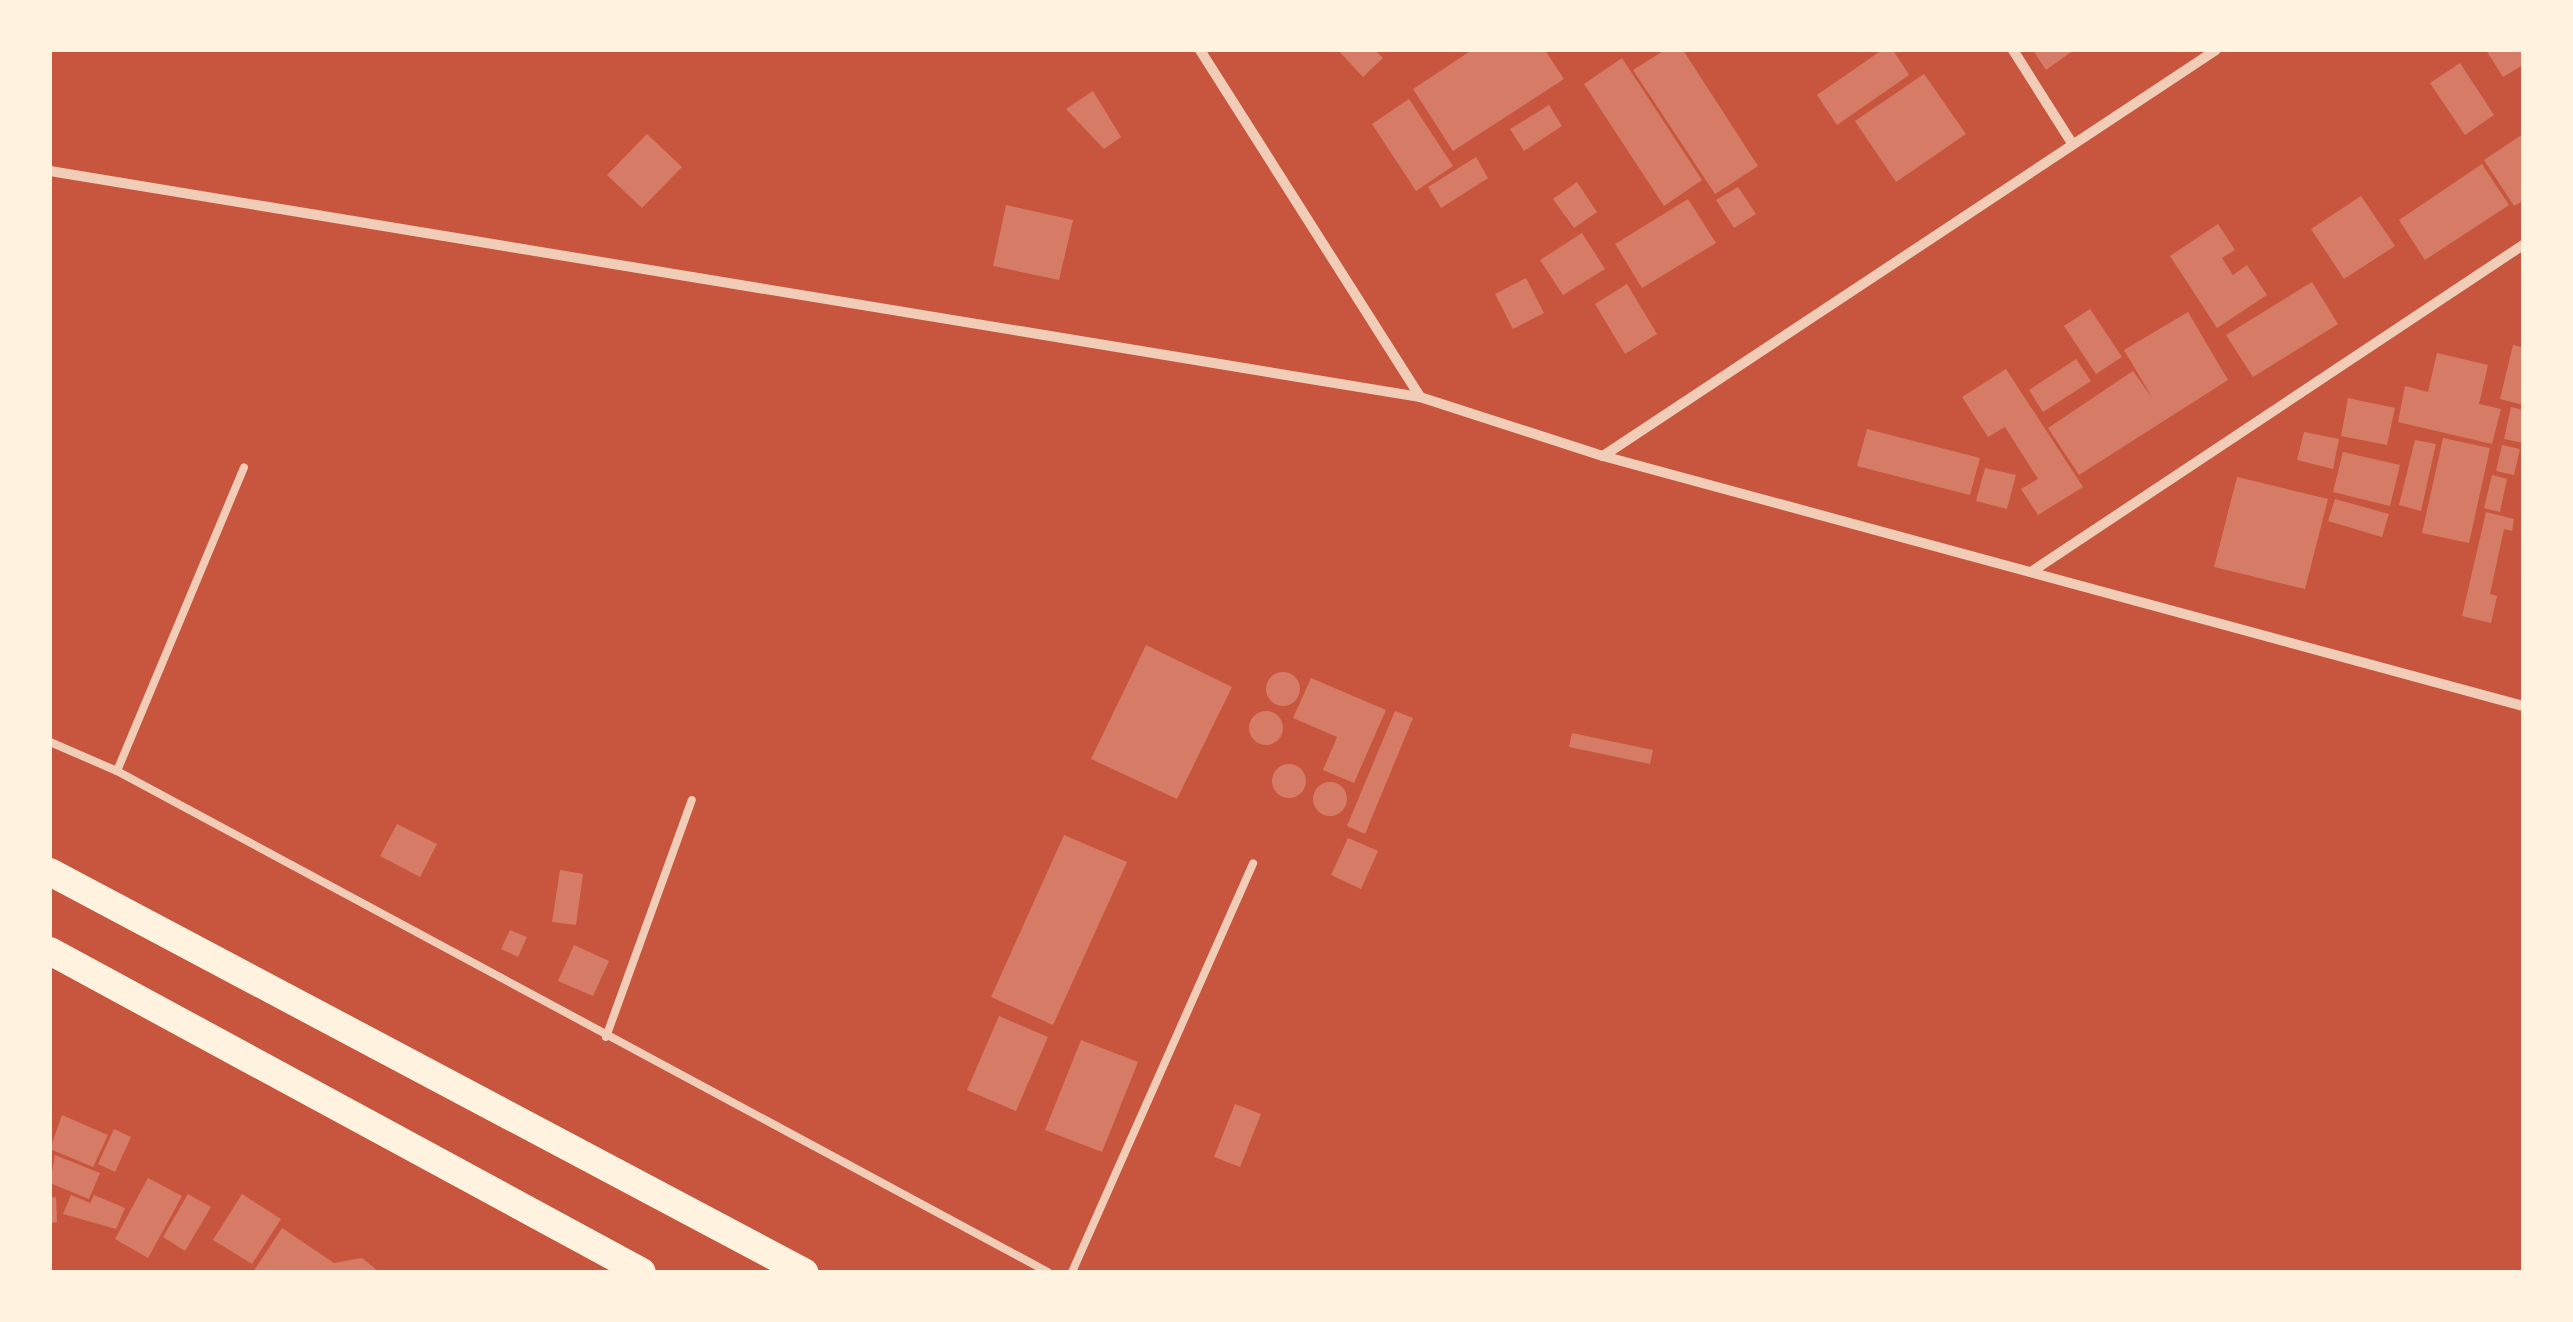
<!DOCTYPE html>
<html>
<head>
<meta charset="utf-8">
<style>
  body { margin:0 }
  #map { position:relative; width:2573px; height:1322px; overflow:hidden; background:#c8553d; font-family:"Public Sans",sans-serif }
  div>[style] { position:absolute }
  .building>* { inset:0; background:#d67c66 }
  .round { border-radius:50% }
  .service>* { height:8px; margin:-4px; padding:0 4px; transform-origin:4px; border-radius:4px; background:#f1ccb7 }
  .minor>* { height:10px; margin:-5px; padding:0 5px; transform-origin:5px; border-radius:5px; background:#f1ccb7 }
  .trunk>* { height:28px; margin:-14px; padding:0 14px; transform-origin:14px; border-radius:14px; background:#fff3e0 }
  span { translate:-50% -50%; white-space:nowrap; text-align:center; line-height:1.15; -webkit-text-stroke:10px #fff3e0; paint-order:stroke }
  .frame { position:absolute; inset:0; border:52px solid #fff3e0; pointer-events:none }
</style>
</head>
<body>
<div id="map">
  <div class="building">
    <div style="clip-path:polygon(1338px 50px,1375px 50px,1383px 58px,1363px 77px)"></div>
    <div style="clip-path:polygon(1472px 50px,1545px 50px,1564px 79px,1453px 151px,1413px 89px)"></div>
    <div style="clip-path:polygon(1665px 50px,1683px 50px,1758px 166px,1715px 194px,1633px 70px)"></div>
    <div style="clip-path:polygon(1882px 50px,1893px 50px,1909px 75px,1837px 125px,1817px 95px)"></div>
    <div style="clip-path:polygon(2033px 50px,2074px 50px,2046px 70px)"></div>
    <div style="clip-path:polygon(2486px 50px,2523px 50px,2523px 65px,2503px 77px)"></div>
    <div style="clip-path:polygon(1622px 58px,1702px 180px,1664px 206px,1584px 84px)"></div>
    <div style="clip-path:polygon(2460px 63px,2494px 115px,2465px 135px,2430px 83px)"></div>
    <div style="clip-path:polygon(1924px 74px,1966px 134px,1896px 182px,1855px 121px)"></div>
    <div style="clip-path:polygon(1093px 91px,1121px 137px,1104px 149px,1066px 109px)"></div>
    <div style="clip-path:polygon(1409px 99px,1453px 166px,1416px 191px,1372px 124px)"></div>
    <div style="clip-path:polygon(1549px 105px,1562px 126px,1524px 151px,1510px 129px)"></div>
    <div style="clip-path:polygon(647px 134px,682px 167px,642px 208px,607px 175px)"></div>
    <div style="clip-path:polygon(2523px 134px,2523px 201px,2514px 206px,2484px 160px)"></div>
    <div style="clip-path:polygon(1476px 157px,1488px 178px,1441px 208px,1428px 187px)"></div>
    <div style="clip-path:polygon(2482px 164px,2509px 205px,2425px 260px,2399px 220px)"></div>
    <div style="clip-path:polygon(1577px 182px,1597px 212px,1574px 228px,1553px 199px)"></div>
    <div style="clip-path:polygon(1738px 187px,1756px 214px,1734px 228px,1716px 200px)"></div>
    <div style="clip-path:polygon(2361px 196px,2395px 246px,2344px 279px,2311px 229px)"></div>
    <div style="clip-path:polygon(1688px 199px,1716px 243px,1642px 288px,1615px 244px)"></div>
    <div style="clip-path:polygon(1006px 205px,1073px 220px,1059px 280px,993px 266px)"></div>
    <div style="clip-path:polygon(2218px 224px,2235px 250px,2222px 258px,2233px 275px,2247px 265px,2267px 295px,2217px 328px,2170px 256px)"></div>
    <div style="clip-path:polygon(1582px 233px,1605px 269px,1563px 295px,1540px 260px)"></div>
    <div style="clip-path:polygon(1526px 278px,1544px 313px,1513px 329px,1495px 294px)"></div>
    <div style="clip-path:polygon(2312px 282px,2338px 324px,2253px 377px,2226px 335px)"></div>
    <div style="clip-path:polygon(1627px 284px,1657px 334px,1625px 354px,1595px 304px)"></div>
    <div style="clip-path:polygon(2090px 309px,2122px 357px,2096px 374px,2064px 326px)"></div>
    <div style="clip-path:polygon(2188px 312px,2228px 380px,2079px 475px,2048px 428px,2133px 371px,2153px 399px,2124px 350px)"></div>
    <div style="clip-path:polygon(2513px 345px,2523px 347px,2523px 405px,2500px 399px)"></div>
    <div style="clip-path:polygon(2437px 353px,2488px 365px,2479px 404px,2501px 409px,2492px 444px,2398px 422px,2405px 386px,2428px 392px)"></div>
    <div style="clip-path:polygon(2076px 359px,2091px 381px,2043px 412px,2029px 390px)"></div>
    <div style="clip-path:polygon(2006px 369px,2083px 487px,2038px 515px,2021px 489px,2038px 479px,2005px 427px,1988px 437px,1962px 397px)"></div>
    <div style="clip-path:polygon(2348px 398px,2395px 408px,2387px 445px,2341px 436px)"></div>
    <div style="clip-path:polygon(2511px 407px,2523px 410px,2523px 443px,2504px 439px)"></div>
    <div style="clip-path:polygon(1867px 429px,1980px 458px,1970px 495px,1857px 466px)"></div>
    <div style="clip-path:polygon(2304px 432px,2339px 439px,2333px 469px,2297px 460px)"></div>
    <div style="clip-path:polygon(2443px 438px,2490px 448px,2469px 543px,2422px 533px)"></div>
    <div style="clip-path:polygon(2415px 440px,2436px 444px,2421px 511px,2399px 505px)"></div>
    <div style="clip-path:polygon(2502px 445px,2520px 449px,2514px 475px,2496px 471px)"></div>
    <div style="clip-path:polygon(2343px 452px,2400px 465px,2390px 506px,2333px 492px)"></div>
    <div style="clip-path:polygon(1985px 468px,2016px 475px,2007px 509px,1976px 501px)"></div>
    <div style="clip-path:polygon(2492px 475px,2507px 479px,2500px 512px,2484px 508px)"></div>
    <div style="clip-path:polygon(2237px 477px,2328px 499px,2305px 589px,2214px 567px)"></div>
    <div style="clip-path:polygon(2335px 499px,2389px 514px,2382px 537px,2328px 521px)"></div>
    <div style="clip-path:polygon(2486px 512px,2514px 519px,2512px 531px,2504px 529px,2490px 594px,2497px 596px,2491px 623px,2462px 616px)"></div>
    <div style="clip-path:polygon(1146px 645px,1232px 687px,1177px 799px,1091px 759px)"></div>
    <div class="round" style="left:1266px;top:672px;width:34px;height:34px"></div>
    <div style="clip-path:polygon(1311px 678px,1386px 710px,1354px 783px,1323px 770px,1337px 737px,1293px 718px)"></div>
    <div class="round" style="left:1249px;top:711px;width:34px;height:34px"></div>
    <div style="clip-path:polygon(1395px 711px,1413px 718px,1365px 834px,1347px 826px)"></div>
    <div style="clip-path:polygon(1572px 733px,1653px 750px,1650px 764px,1569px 747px)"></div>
    <div class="round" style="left:1272px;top:764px;width:34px;height:34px"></div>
    <div class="round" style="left:1313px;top:782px;width:34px;height:34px"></div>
    <div style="clip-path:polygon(397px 824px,437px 844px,420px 877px,380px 856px)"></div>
    <div style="clip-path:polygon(1064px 835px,1127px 862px,1053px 1025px,991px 997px)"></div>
    <div style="clip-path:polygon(1348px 838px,1378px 851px,1361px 889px,1331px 875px)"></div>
    <div style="clip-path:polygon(560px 870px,583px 874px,576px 925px,552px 922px)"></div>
    <div style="clip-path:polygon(510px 930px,527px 937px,518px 957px,501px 949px)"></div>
    <div style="clip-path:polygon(574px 945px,609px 961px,593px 996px,558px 981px)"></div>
    <div style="clip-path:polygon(999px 1016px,1048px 1037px,1016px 1111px,967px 1090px)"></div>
    <div style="clip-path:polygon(1081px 1040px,1138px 1062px,1102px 1152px,1045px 1130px)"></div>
    <div style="clip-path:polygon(1235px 1104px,1261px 1114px,1240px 1167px,1214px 1157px)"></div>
    <div style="clip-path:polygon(62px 1115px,108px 1135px,93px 1167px,50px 1149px)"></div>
    <div style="clip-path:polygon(114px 1129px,131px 1137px,115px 1172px,98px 1164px)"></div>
    <div style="clip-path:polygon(55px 1155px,100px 1173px,89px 1199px,50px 1183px)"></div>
    <div style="clip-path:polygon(148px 1178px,182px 1196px,148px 1258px,115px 1239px)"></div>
    <div style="clip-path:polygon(188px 1194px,211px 1207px,185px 1251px,163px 1237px)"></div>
    <div style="clip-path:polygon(242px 1194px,281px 1219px,252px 1264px,213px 1240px)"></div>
    <div style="clip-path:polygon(71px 1195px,90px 1203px,94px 1195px,125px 1208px,116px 1229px,63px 1214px)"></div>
    <div style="clip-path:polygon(56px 1197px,57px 1222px,50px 1223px,50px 1198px)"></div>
    <div style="clip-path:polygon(282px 1228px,334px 1263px,362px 1258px,379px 1272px,253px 1272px)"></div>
  </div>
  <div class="service">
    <div style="left:50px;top:742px;width:73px;rotate:23.4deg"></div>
    <div style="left:117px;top:771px;width:1057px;rotate:28.29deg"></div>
    <div style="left:117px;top:771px;width:329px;rotate:-67.3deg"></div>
    <div style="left:606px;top:1037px;width:252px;rotate:-70.1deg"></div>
    <div style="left:1072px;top:1272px;width:447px;rotate:-66.1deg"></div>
  </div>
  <div class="minor">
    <div style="left:1200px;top:50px;width:411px;rotate:57.6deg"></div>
    <div style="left:1420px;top:397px;width:192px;rotate:17.9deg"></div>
    <div style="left:1603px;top:456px;width:953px;rotate:15.2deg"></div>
    <div style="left:2013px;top:50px;width:107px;rotate:57.7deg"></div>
    <div style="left:50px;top:171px;width:1389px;rotate:9.37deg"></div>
    <div style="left:1603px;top:456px;width:735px;rotate:-33.52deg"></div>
    <div style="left:2031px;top:572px;width:591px;rotate:-33.61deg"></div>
  </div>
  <div class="trunk">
    <div style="left:50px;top:872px;width:854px;rotate:27.95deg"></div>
    <div style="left:50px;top:951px;width:673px;rotate:28.47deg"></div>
  </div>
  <div class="frame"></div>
</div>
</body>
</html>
